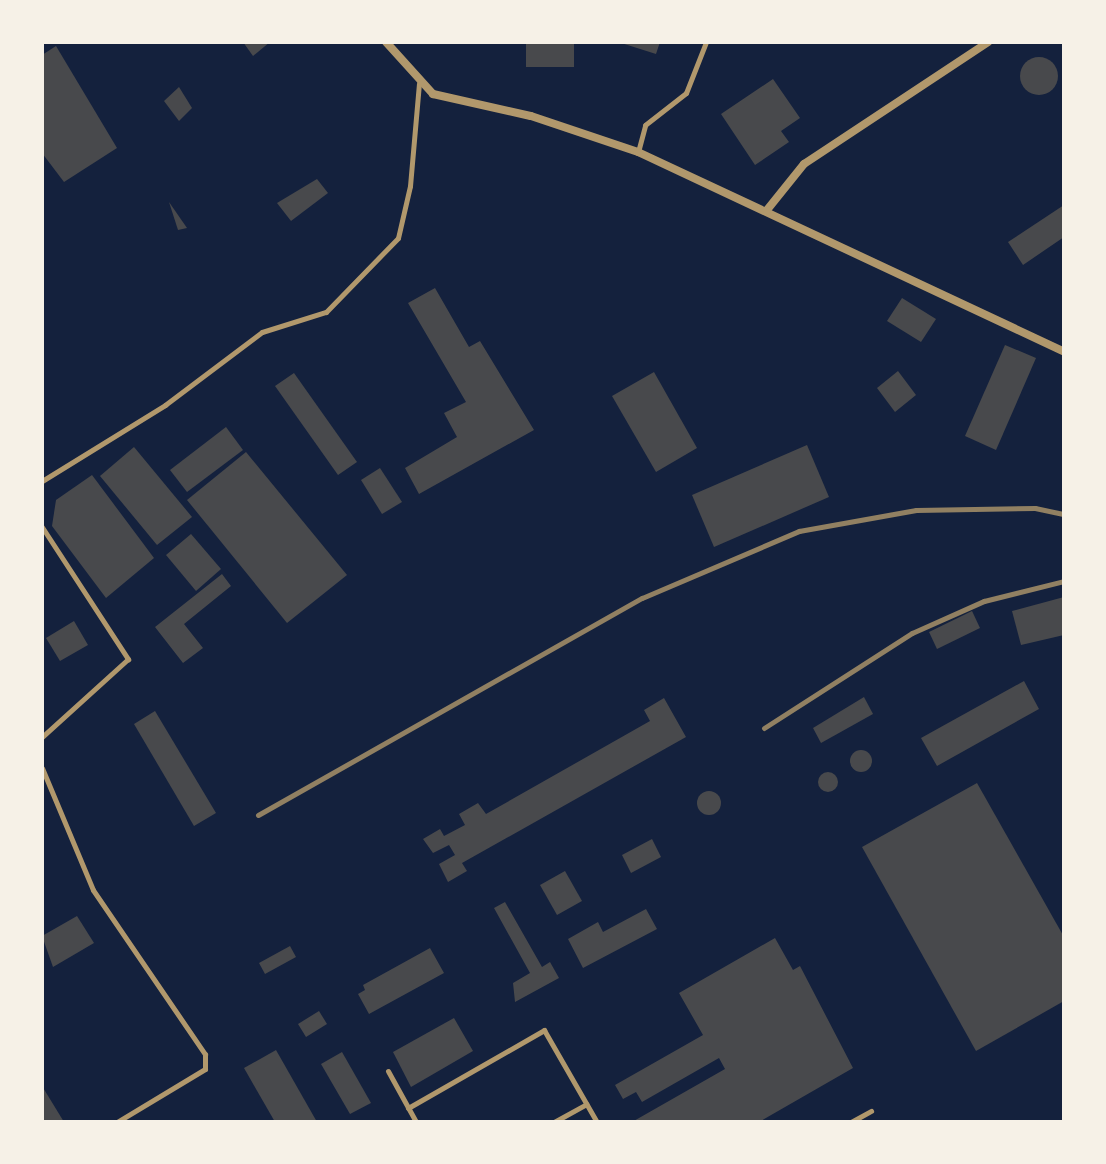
<!DOCTYPE html>
<html>
<head>
<meta charset="utf-8">
<style>
  body { margin:0 }
  #map { position:relative; width:1106px; height:1164px; overflow:hidden; background:#14213d; font-family:Overpass,sans-serif }
  div>[style] { position:absolute }
  .building>* { inset:0; background:#48494c }
  .round { border-radius:50% }
  .service>* { height:5px; margin:-2.5px; padding:0 2.5px; transform-origin:2.5px; border-radius:2.5px; background:#b1986c }
  .minor>* { height:8px; margin:-4px; padding:0 4px; transform-origin:4px; border-radius:4px; background:#b1986c }
  .rail>* { height:5px; margin:-2.5px; padding:0 2.5px; transform-origin:2.5px; border-radius:2.5px; background:#918062 }
  span { translate:-50% -50%; white-space:nowrap; text-align:center; line-height:1.15; -webkit-text-stroke:7px #f6f1e7; paint-order:stroke }
  .frame { position:absolute; inset:0; border:44px solid #f6f1e7; pointer-events:none }
</style>
</head>
<body>
<div id="map">
  <div class="building">
    <div style="clip-path:polygon(243px 42px,270px 42px,253px 56px)"></div>
    <div style="clip-path:polygon(618px 42px,660px 42px,656px 54px)"></div>
    <div style="clip-path:polygon(526px 43px,574px 43px,574px 67px,526px 67px)"></div>
    <div style="clip-path:polygon(56px 46px,117px 148px,64px 182px,42px 153px,42px 55px)"></div>
    <div class="round" style="left:1020px;top:57px;width:38px;height:38px"></div>
    <div style="clip-path:polygon(773px 79px,800px 118px,781px 131px,789px 142px,755px 165px,721px 114px)"></div>
    <div style="clip-path:polygon(179px 87px,192px 108px,179px 121px,164px 101px)"></div>
    <div style="clip-path:polygon(317px 179px,328px 193px,291px 221px,277px 203px)"></div>
    <div style="clip-path:polygon(169px 202px,187px 228px,178px 230px)"></div>
    <div style="clip-path:polygon(1064px 205px,1064px 237px,1023px 265px,1008px 242px)"></div>
    <div style="clip-path:polygon(435px 288px,469px 347px,480px 341px,534px 430px,419px 494px,405px 468px,457px 437px,444px 413px,466px 402px,408px 303px)"></div>
    <div style="clip-path:polygon(902px 298px,936px 319px,921px 342px,887px 321px)"></div>
    <div style="clip-path:polygon(1005px 345px,1036px 358px,996px 450px,965px 436px)"></div>
    <div style="clip-path:polygon(898px 371px,916px 395px,895px 412px,877px 388px)"></div>
    <div style="clip-path:polygon(654px 372px,697px 448px,656px 472px,612px 396px)"></div>
    <div style="clip-path:polygon(294px 373px,357px 462px,338px 475px,275px 386px)"></div>
    <div style="clip-path:polygon(226px 427px,243px 450px,187px 492px,170px 470px)"></div>
    <div style="clip-path:polygon(807px 445px,829px 497px,714px 547px,692px 495px)"></div>
    <div style="clip-path:polygon(134px 447px,192px 517px,157px 545px,100px 476px)"></div>
    <div style="clip-path:polygon(246px 452px,347px 575px,287px 623px,187px 500px)"></div>
    <div style="clip-path:polygon(380px 468px,402px 502px,382px 514px,361px 480px)"></div>
    <div style="clip-path:polygon(92px 475px,154px 558px,106px 598px,52px 526px,56px 500px)"></div>
    <div style="clip-path:polygon(191px 534px,221px 569px,196px 591px,166px 555px)"></div>
    <div style="clip-path:polygon(222px 574px,231px 586px,184px 624px,203px 648px,183px 663px,155px 627px)"></div>
    <div style="clip-path:polygon(1064px 597px,1064px 635px,1021px 645px,1012px 611px)"></div>
    <div style="clip-path:polygon(972px 611px,980px 628px,937px 649px,929px 632px)"></div>
    <div style="clip-path:polygon(74px 621px,88px 645px,60px 661px,46px 638px)"></div>
    <div style="clip-path:polygon(1024px 681px,1039px 709px,937px 766px,921px 738px)"></div>
    <div style="clip-path:polygon(864px 697px,873px 714px,821px 743px,813px 728px)"></div>
    <div style="clip-path:polygon(664px 698px,686px 737px,462px 863px,467px 871px,448px 882px,439px 864px,455px 855px,449px 845px,433px 853px,423px 839px,440px 829px,444px 836px,465px 825px,459px 814px,478px 803px,486px 814px,650px 721px,644px 710px)"></div>
    <div style="clip-path:polygon(155px 711px,216px 813px,194px 826px,134px 724px)"></div>
    <div class="round" style="left:850px;top:750px;width:22px;height:22px"></div>
    <div class="round" style="left:818px;top:772px;width:20px;height:20px"></div>
    <div style="clip-path:polygon(977px 783px,1064px 937px,1064px 1001px,976px 1051px,862px 847px)"></div>
    <div class="round" style="left:697px;top:791px;width:24px;height:24px"></div>
    <div style="clip-path:polygon(652px 839px,661px 857px,631px 873px,622px 855px)"></div>
    <div style="clip-path:polygon(565px 871px,582px 901px,557px 915px,540px 885px)"></div>
    <div style="clip-path:polygon(505px 902px,542px 967px,550px 962px,559px 978px,515px 1002px,513px 983px,530px 973px,494px 908px)"></div>
    <div style="clip-path:polygon(646px 909px,657px 929px,583px 968px,568px 939px,598px 922px,603px 932px)"></div>
    <div style="clip-path:polygon(77px 916px,94px 943px,53px 967px,42px 936px)"></div>
    <div style="clip-path:polygon(775px 938px,793px 970px,800px 966px,853px 1068px,759px 1122px,632px 1122px,725px 1069px,719px 1058px,642px 1102px,636px 1092px,623px 1099px,615px 1085px,703px 1035px,679px 993px)"></div>
    <div style="clip-path:polygon(290px 946px,296px 957px,265px 974px,259px 963px)"></div>
    <div style="clip-path:polygon(430px 948px,444px 973px,369px 1014px,358px 994px,365px 990px,363px 985px)"></div>
    <div style="clip-path:polygon(319px 1011px,327px 1024px,306px 1037px,298px 1024px)"></div>
    <div style="clip-path:polygon(454px 1018px,473px 1051px,411px 1087px,393px 1052px)"></div>
    <div style="clip-path:polygon(276px 1050px,317px 1122px,275px 1122px,244px 1068px)"></div>
    <div style="clip-path:polygon(342px 1052px,371px 1103px,350px 1114px,321px 1064px)"></div>
    <div style="clip-path:polygon(42px 1086px,64px 1122px,42px 1122px)"></div>
  </div>
  <div class="service">
    <div style="left:638px;top:152px;width:28px;rotate:-75deg"></div>
    <div style="left:645px;top:125px;width:52px;rotate:-38deg"></div>
    <div style="left:686px;top:93px;width:55px;rotate:-68.6deg"></div>
    <div style="left:42px;top:481px;width:145px;rotate:-31.7deg"></div>
    <div style="left:165px;top:405px;width:121px;rotate:-37deg"></div>
    <div style="left:262px;top:332px;width:67px;rotate:-17.4deg"></div>
    <div style="left:326px;top:312px;width:103px;rotate:-45.8deg"></div>
    <div style="left:398px;top:238px;width:53px;rotate:-77deg"></div>
    <div style="left:410px;top:186px;width:103px;rotate:-85deg"></div>
    <div style="left:42px;top:527px;width:158px;rotate:56.9deg"></div>
    <div style="left:128px;top:659px;width:116px;rotate:137.8deg"></div>
    <div style="left:42px;top:768px;width:132px;rotate:67.3deg"></div>
    <div style="left:93px;top:890px;width:199px;rotate:55.7deg"></div>
    <div style="left:205px;top:1054px;width:15px;rotate:90deg"></div>
    <div style="left:205px;top:1069px;width:103px;rotate:148.9deg"></div>
    <div style="left:388px;top:1071px;width:58px;rotate:61.2deg"></div>
    <div style="left:408px;top:1108px;width:157px;rotate:-29.8deg"></div>
    <div style="left:544px;top:1030px;width:106px;rotate:60.1deg"></div>
    <div style="left:554px;top:1122px;width:37px;rotate:-29deg"></div>
    <div style="left:851px;top:1122px;width:23px;rotate:-29deg"></div>
  </div>
  <div class="minor">
    <div style="left:386px;top:42px;width:70px;rotate:47.9deg"></div>
    <div style="left:433px;top:94px;width:100px;rotate:12.7deg"></div>
    <div style="left:531px;top:116px;width:113px;rotate:18.6deg"></div>
    <div style="left:638px;top:152px;width:471px;rotate:25.1deg"></div>
    <div style="left:767px;top:210px;width:59px;rotate:-51.2deg"></div>
    <div style="left:804px;top:164px;width:221px;rotate:-33.5deg"></div>
  </div>
  <div class="rail">
    <div style="left:764px;top:728px;width:176px;rotate:-32.7deg"></div>
    <div style="left:912px;top:633px;width:79px;rotate:-24deg"></div>
    <div style="left:984px;top:601px;width:82px;rotate:-14deg"></div>
    <div style="left:258px;top:815px;width:441px;rotate:-29.5deg"></div>
    <div style="left:642px;top:598px;width:171px;rotate:-23.1deg"></div>
    <div style="left:799px;top:531px;width:119px;rotate:-10.2deg"></div>
    <div style="left:916px;top:510px;width:119px;rotate:-1deg"></div>
    <div style="left:1035px;top:508px;width:30px;rotate:12deg"></div>
  </div>
  <div class="frame"></div>
</div>
</body>
</html>
